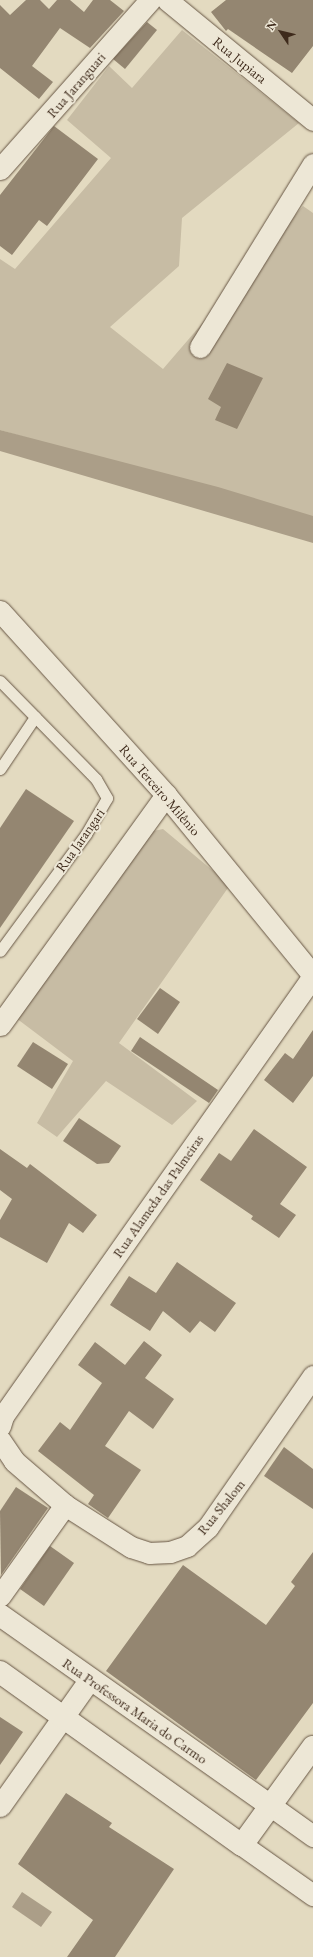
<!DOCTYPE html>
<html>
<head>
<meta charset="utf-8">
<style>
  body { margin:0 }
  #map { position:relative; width:313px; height:1957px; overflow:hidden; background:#e3dac0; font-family:"EB Garamond",serif }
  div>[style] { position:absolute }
  .green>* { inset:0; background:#c7bca4 }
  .water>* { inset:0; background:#ab9e88 }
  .building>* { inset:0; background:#948671 }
  .roads { filter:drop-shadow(0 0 1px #675644) drop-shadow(0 0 1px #675644) }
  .lane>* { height:11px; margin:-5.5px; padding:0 5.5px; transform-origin:5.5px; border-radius:5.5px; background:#ede7d6 }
  .street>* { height:21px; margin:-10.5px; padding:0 10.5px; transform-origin:10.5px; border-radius:10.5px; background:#ede7d6 }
  .secondary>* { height:22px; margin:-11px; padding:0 11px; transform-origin:11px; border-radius:11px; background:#ede7d6 }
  span { translate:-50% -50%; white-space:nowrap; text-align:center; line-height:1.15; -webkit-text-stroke:4px #ede7d6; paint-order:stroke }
  .street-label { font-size:14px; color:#3e2a1b }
  .north { position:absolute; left:261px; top:12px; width:40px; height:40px; -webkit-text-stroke:3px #ede7d6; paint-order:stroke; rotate:305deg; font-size:11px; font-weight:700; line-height:16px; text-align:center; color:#3e2a1b }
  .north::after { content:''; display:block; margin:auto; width:14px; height:18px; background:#3e2a1b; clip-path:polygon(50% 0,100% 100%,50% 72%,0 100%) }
</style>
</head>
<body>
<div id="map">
  <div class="green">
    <div style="clip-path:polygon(182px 30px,299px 123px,182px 218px,179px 266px,110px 327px,163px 369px,303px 206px,313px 213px,313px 520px,0 430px,0 259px,15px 269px,111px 158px,67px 120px,109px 66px,132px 88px)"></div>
    <div style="clip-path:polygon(163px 829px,230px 885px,119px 1043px,197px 1101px,172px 1125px,106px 1081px,57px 1137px,37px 1123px,73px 1061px,16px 1018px,144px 833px)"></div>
  </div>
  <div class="water">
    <div style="clip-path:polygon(0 430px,218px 487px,313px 516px,313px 543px,0 451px)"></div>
    <div style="clip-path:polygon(22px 1892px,52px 1912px,41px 1927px,12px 1907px)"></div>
  </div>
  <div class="building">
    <div style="clip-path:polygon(26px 0,40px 0,49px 9px,57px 0,70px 0,84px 12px,93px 0,110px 0,124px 11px,90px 48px,60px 28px,32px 66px,53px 82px,39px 99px,0 68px,0 5px,10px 15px)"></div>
    <div style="clip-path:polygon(226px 0,313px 0,313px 46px,292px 73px,228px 29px,226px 31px,211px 12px)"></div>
    <div style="clip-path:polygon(147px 22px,157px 30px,125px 69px,113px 59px)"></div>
    <div style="clip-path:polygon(54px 126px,98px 159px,47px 226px,39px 220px,12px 255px,0 246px,0 195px)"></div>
    <div style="clip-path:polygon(227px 363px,263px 378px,237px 429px,215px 420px,221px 407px,208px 399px)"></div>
    <div style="clip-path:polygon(26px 789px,74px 821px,0 928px,0 828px)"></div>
    <div style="clip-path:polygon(160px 988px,180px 1002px,158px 1034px,137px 1019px)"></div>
    <div style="clip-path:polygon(313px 1030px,313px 1076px,293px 1103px,264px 1080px,285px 1053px,293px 1059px)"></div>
    <div style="clip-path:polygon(140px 1037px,218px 1090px,209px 1103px,131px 1051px)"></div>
    <div style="clip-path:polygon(33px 1042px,68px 1064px,52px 1089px,17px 1066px)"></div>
    <div style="clip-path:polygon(79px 1118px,121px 1146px,109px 1163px,97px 1164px,63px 1141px)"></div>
    <div style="clip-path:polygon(254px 1129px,307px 1167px,280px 1204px,296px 1215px,279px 1238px,251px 1219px,253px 1216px,200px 1180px,219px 1153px,231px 1161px)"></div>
    <div style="clip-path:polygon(0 1149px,27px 1168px,30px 1164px,97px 1215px,83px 1233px,69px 1223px,47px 1263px,0 1237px,0 1220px,12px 1199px,0 1190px)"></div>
    <div style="clip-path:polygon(177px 1262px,236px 1303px,215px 1332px,200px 1321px,190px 1333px,163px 1311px,150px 1331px,110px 1305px,129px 1276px,156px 1293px)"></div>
    <div style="clip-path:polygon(144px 1341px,162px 1355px,145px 1378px,174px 1399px,153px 1429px,129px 1411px,105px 1446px,141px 1470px,108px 1518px,88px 1504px,94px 1495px,38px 1451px,60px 1422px,70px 1430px,102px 1383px,78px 1365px,95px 1342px,125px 1365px)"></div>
    <div style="clip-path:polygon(284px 1447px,313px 1469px,313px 1509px,264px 1476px)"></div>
    <div style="clip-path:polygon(16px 1487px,48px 1508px,1px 1575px,0 1511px)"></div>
    <div style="clip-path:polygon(50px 1546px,74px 1563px,44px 1606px,20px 1589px)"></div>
    <div style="clip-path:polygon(313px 1552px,313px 1703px,256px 1780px,106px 1671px,183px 1565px,266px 1625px,295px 1586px,291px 1582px)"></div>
    <div style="clip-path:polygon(0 1717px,23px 1732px,0 1765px)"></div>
    <div style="clip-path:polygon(66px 1793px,112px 1823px,109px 1827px,174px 1869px,115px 1957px,67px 1957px,93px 1920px,18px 1864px)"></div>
  </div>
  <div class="roads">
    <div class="lane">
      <div style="left:0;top:681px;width:137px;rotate:45.6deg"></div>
      <div style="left:96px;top:779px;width:22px;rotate:60deg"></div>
      <div style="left:107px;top:798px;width:42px;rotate:120.3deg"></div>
      <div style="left:86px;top:834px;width:145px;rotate:126.3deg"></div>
      <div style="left:0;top:769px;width:63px;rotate:-56.1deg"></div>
    </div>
    <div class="street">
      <div style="left:167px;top:0;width:189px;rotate:39.4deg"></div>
      <div style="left:0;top:169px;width:226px;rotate:-48.4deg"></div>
      <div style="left:200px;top:347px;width:215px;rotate:-58.3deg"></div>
      <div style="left:0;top:611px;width:248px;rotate:47.9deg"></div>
      <div style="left:166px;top:795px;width:232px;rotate:50.8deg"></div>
      <div style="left:0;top:1025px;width:284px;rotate:-54.2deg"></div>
      <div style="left:0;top:1426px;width:10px;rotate:-73deg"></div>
      <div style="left:3px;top:1416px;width:538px;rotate:-54.83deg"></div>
      <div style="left:0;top:1440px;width:25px;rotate:56deg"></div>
      <div style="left:14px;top:1461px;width:67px;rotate:40.8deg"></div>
      <div style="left:65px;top:1505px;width:78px;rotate:32.5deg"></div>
      <div style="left:131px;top:1547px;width:19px;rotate:18deg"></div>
      <div style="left:149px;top:1553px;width:21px;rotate:-3deg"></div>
      <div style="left:170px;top:1552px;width:18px;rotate:-19deg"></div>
      <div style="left:187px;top:1546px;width:28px;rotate:-42deg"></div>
      <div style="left:208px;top:1527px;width:184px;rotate:-55.2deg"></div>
      <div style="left:0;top:1596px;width:112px;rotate:-54.5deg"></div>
      <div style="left:0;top:1806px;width:156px;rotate:-54.7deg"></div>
      <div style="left:271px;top:1806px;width:52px;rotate:35.5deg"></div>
      <div style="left:242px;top:1845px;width:87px;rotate:35.2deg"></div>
    </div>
    <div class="secondary">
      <div style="left:0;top:1615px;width:332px;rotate:35.2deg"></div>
      <div style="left:0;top:1672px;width:297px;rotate:35.6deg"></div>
      <div style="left:242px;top:1845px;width:121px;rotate:-54.1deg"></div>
    </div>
  </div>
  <div class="street-label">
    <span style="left:240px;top:60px;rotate:39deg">Rua Jupiara</span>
    <span style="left:76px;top:85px;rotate:-49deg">Rua Jaranguari</span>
    <span style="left:160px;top:790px;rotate:49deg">Rua Terceiro Milênio</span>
    <span style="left:80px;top:840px;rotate:-55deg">Rua Jarangari</span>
    <span style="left:158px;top:1196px;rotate:-55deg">Rua Alameda das Palmeiras</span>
    <span style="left:221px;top:1507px;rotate:-51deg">Rua Shalom</span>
    <span style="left:135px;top:1711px;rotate:35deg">Rua Professora Maria do Carmo</span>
  </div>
  <div class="north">N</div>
</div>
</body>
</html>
